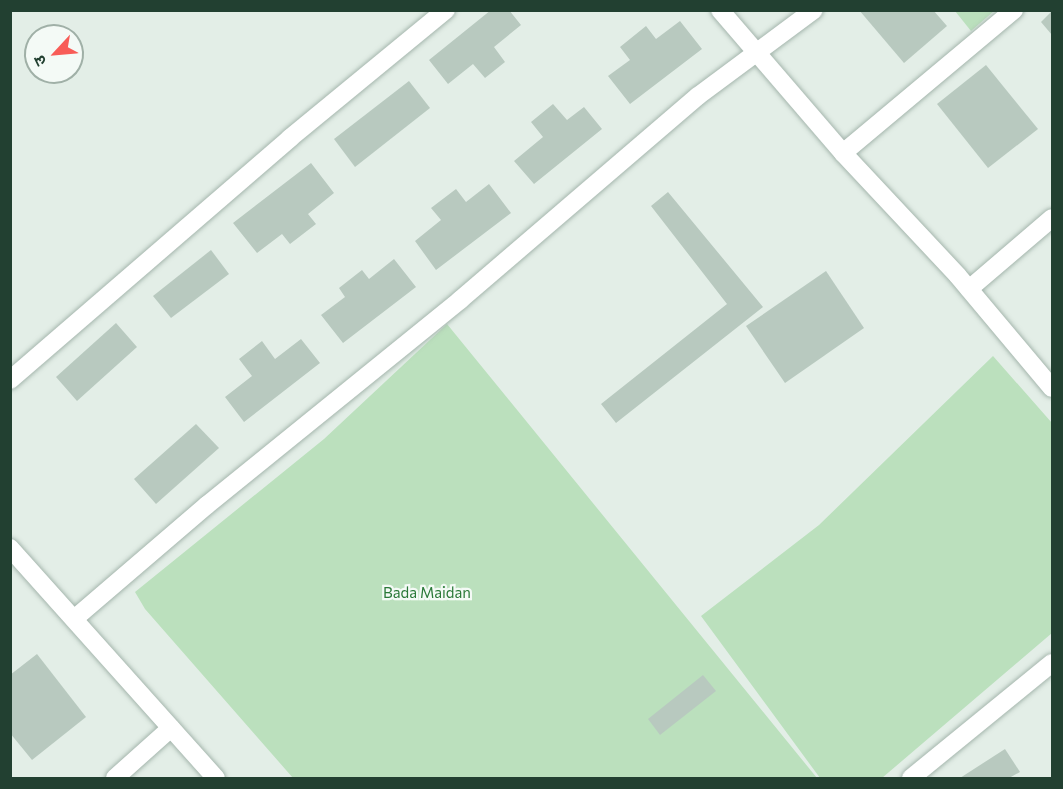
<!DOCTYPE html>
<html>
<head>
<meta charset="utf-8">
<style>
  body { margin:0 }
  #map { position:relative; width:1063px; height:789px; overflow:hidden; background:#e3eee7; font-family:Commissioner,"Noto Sans Devanagari",sans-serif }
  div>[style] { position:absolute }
  .green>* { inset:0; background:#bbe0bd }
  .building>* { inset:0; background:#b8c9bf }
  .roads { filter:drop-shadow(0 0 2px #a5b6ad) drop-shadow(0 0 2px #a5b6ad) }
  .street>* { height:18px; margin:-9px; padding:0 9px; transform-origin:9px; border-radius:9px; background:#fff }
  span { translate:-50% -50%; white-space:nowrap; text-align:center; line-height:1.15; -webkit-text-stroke:4.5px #f4faf6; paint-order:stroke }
  .park-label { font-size:15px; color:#2a7938 }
  .frame { position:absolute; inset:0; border:12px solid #224031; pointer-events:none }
  .north { position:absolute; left:24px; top:24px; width:60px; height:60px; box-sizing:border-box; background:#f4faf6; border:2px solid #a0b0a7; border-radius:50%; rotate:244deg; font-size:16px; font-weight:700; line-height:24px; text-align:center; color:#224031 }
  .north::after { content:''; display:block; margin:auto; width:21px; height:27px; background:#f85c57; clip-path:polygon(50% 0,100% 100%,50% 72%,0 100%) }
</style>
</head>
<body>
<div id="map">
  <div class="green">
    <div style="clip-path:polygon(955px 11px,994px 11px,971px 31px)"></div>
    <div style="clip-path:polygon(447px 324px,817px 778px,293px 778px,145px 609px,135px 592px,324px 439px)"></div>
    <div style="clip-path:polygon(993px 356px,1052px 423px,1052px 633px,882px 778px,820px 778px,701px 616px,819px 525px)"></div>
  </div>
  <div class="building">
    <div style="clip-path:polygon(491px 10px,509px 10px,521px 25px,494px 47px,505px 62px,485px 78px,473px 64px,448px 84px,429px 60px)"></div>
    <div style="clip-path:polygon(859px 10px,933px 10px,947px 26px,904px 63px)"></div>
    <div style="clip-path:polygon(1052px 11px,1052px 35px,1041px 22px)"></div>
    <div style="clip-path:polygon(680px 21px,702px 49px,630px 104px,608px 76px,630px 60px,620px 47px,646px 26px,656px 39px)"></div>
    <div style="clip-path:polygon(986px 65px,1038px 129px,988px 168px,937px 104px)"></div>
    <div style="clip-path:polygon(409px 81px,430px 108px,355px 167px,334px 139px)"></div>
    <div style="clip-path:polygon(553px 104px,567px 120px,584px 107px,602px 129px,534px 184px,514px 161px,543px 137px,531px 122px)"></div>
    <div style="clip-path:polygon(311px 163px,334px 193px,308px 214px,316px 224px,290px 244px,282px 234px,257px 253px,233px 223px)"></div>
    <div style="clip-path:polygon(489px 184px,511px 213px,436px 270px,415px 241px,441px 220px,431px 208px,456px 189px,466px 202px)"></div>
    <div style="clip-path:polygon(668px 192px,763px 307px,616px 423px,601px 404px,727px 304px,651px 206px)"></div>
    <div style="clip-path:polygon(211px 250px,229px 274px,171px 318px,153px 296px)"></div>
    <div style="clip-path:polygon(394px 259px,416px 287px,343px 343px,321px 315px,345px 297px,339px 288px,362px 270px,369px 279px)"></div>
    <div style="clip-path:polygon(826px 271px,864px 328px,785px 383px,746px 326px)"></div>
    <div style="clip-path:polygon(116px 323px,137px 347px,77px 401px,56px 377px)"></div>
    <div style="clip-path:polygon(301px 339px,320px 363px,244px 422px,225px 397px,252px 376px,239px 359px,262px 341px,275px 359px)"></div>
    <div style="clip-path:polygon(196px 424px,219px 448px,156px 504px,134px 479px)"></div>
    <div style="clip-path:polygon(37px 654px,86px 717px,32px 760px,10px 733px,10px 675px)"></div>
    <div style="clip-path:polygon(703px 675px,716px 691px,660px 735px,648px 719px)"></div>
    <div style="clip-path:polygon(1005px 749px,1020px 772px,1009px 778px,960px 778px)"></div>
  </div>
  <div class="roads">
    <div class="street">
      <div style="left:720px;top:10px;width:189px;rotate:49.3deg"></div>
      <div style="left:843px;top:153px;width:168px;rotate:46.9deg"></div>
      <div style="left:958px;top:276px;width:146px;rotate:50deg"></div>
      <div style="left:843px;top:153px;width:223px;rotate:-39.9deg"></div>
      <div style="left:969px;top:289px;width:109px;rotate:-40.5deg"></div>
      <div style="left:10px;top:380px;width:370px;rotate:-40.8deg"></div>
      <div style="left:290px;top:138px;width:202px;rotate:-39.4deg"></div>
      <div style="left:10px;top:548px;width:309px;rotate:48.2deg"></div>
      <div style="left:74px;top:619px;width:175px;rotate:-40.6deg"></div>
      <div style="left:207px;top:505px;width:326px;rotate:-39deg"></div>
      <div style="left:460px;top:300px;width:313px;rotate:-40.6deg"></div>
      <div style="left:698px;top:96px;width:144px;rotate:-36.6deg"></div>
      <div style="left:115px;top:778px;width:75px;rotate:-41.8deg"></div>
      <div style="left:911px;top:778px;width:182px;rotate:-39.2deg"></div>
    </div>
  </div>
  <div class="park-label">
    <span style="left:427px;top:593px">Bada Maidan</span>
  </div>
  <div class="frame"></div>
  <div class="north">उ</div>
</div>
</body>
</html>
